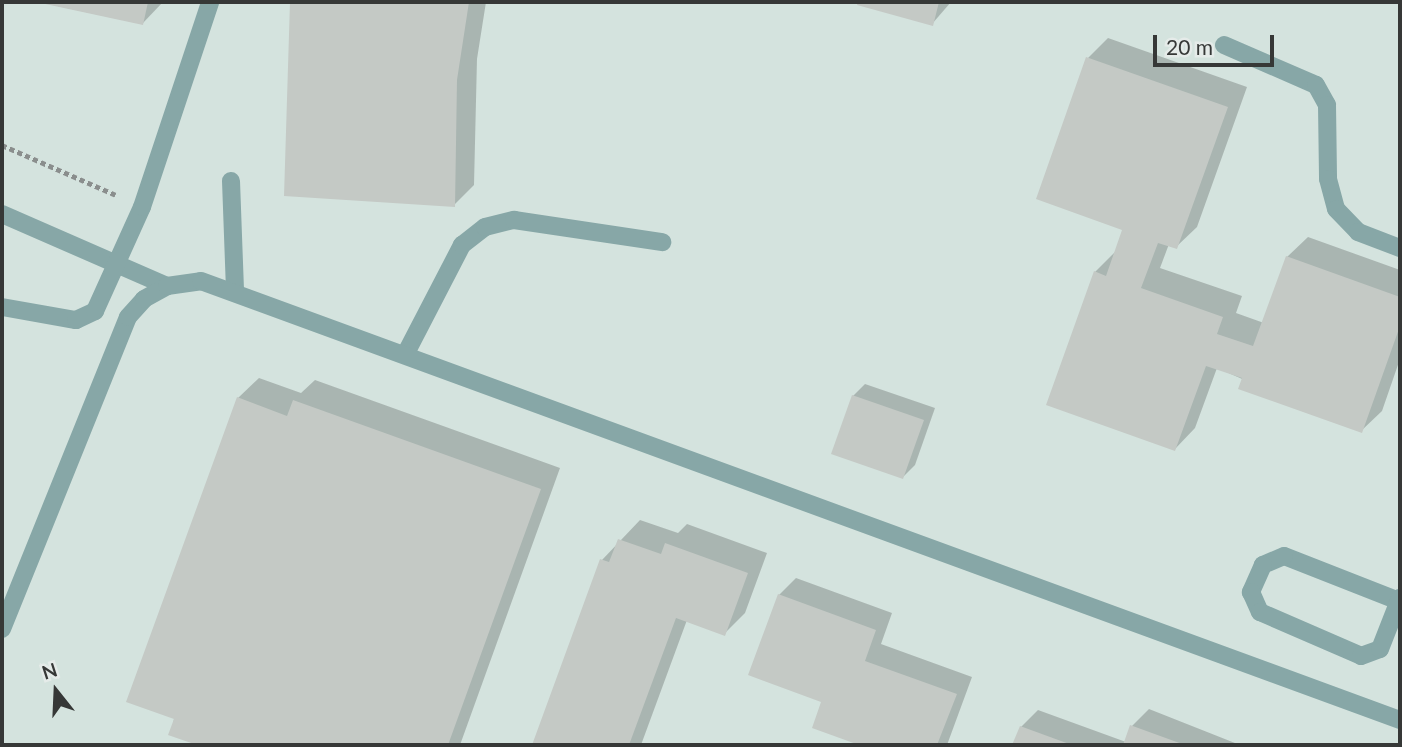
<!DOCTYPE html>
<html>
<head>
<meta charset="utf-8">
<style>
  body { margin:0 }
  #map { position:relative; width:1402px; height:747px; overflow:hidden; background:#e5ebe9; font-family:Lato,sans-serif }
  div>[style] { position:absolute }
  .built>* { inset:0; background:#d4e3de }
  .shadow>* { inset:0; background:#0003 }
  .building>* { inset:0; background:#c4c9c5 }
  .path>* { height:4.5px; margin-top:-2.25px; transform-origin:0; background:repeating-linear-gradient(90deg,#8a8e8d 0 5px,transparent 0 8.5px) }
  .minor>* { height:18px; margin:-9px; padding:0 9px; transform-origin:9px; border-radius:9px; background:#87a7a7 }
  span { translate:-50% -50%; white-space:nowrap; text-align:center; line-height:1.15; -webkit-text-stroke:7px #e5ebe9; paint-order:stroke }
  .frame { position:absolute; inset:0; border:4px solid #363837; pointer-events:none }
  .north { position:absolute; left:21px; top:656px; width:70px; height:70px; -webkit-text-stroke:5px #e5ebe9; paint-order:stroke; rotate:342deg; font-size:19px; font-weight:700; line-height:28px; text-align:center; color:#363837 }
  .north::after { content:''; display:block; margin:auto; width:24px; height:32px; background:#363837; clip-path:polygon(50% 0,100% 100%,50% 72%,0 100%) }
  .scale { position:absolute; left:1153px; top:35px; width:121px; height:32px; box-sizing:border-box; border:4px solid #363837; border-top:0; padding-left:9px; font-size:21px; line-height:24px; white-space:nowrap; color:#363837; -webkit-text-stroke:5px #e5ebe9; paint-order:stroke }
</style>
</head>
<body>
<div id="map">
  <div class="built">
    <div style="clip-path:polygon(2px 2px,1400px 2px,1400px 745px,2px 745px)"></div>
  </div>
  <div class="shadow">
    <div style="clip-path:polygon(39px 2px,163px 2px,142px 24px)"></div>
    <div style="clip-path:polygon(292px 2px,486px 2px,477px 59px,474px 185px,454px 205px,290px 12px)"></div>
    <div style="clip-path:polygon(860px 2px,951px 2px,932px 24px)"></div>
    <div style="clip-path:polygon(1108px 38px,1247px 87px,1197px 227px,1176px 247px,1169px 244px,1160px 268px,1242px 296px,1236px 313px,1264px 323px,1287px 257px,1308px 237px,1400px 270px,1400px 359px,1382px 411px,1361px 431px,1217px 368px,1195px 428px,1175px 449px,1095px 272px,1116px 251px,1124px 228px,1088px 58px)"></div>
    <div style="clip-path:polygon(259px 378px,301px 393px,315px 380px,560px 468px,460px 745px,203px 745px,171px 734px,238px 398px)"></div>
    <div style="clip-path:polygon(865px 384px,935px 408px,915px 465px,903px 477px,853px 396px)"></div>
    <div style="clip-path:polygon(640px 520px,678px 533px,687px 524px,767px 553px,745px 613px,724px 634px,687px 620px,641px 745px,534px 745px,602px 560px)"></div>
    <div style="clip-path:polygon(796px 578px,892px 613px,881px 644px,972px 677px,947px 745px,864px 745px,814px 727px,823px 701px,779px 595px)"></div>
    <div style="clip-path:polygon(1149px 709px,1240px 745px,1014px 745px,1021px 727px,1038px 710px,1126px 742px,1132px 726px)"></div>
  </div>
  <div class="building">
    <div style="clip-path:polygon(36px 2px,148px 2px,143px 25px)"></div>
    <div style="clip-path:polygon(290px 2px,469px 2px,457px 80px,455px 207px,284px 196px)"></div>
    <div style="clip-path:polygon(858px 2px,939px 2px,933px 26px,857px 5px)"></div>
    <div style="clip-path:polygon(1086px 57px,1228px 107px,1177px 249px,1158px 243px,1141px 288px,1223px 317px,1217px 334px,1253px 346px,1286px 256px,1400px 297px,1400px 326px,1362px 433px,1238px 389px,1242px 378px,1206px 366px,1175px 451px,1046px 405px,1094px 271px,1106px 276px,1122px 230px,1036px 199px)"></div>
    <div style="clip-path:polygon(852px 395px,924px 420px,903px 479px,831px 454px)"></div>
    <div style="clip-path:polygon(237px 397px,287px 416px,293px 400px,541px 489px,448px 745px,197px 745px,168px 735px,174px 719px,126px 702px)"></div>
    <div style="clip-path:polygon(618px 539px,661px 554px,665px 543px,748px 573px,725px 636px,676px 618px,629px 745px,532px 745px,600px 559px,609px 562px)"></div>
    <div style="clip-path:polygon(778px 594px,876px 630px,865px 661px,957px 694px,937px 745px,859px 745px,812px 728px,821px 702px,748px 675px)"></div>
    <div style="clip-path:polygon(1130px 725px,1185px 745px,1123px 745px)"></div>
    <div style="clip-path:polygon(1020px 726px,1072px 745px,1012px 745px)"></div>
  </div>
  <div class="path">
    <div style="left:2px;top:145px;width:124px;rotate:23.7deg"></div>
  </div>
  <div class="minor">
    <div style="left:1224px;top:45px;width:100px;rotate:23.5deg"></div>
    <div style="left:1316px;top:85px;width:23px;rotate:61deg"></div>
    <div style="left:1327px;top:105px;width:74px;rotate:89.2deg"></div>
    <div style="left:1328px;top:179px;width:31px;rotate:75deg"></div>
    <div style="left:1336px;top:209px;width:32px;rotate:46deg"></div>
    <div style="left:1358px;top:232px;width:45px;rotate:20.9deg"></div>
    <div style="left:231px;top:181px;width:110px;rotate:87.9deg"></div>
    <div style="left:2px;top:214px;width:180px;rotate:23.6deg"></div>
    <div style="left:2px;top:307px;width:75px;rotate:10deg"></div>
    <div style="left:76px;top:320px;width:21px;rotate:-25deg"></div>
    <div style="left:95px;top:311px;width:114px;rotate:-65.7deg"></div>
    <div style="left:142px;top:207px;width:216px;rotate:-71.6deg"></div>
    <div style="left:406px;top:353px;width:122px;rotate:-62.6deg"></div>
    <div style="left:462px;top:245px;width:29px;rotate:-38deg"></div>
    <div style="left:485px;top:227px;width:30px;rotate:-14deg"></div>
    <div style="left:514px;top:220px;width:150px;rotate:8.5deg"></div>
    <div style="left:1399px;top:601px;width:123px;rotate:-158.6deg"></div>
    <div style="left:1284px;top:556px;width:23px;rotate:157deg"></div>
    <div style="left:1263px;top:565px;width:30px;rotate:114deg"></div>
    <div style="left:1251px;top:592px;width:22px;rotate:66deg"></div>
    <div style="left:1260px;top:612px;width:110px;rotate:23.5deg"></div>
    <div style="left:1361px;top:656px;width:20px;rotate:-20deg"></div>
    <div style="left:1380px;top:649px;width:55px;rotate:-68.6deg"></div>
    <div style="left:2px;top:629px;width:336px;rotate:-68deg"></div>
    <div style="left:128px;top:317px;width:24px;rotate:-48deg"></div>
    <div style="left:144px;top:299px;width:26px;rotate:-29deg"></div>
    <div style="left:167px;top:286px;width:34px;rotate:-8deg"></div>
    <div style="left:201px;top:281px;width:1277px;rotate:20.11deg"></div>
  </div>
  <div class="frame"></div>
  <div class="north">N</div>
  <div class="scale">20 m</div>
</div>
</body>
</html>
